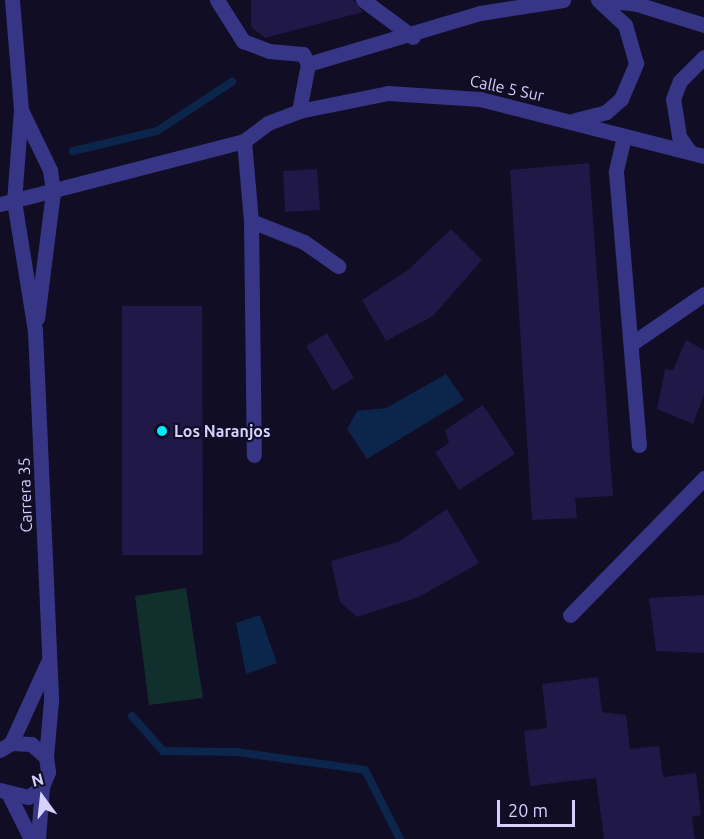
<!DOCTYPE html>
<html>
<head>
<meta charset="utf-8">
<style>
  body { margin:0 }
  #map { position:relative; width:704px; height:839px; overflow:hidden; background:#100d25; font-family:Ubuntu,sans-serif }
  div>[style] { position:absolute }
  .green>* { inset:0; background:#102f2d }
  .water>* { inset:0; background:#0b254b }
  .stream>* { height:8px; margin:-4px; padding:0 4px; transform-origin:4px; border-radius:4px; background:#0b254b }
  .building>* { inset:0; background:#201846 }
  .service>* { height:15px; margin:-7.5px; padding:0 7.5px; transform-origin:7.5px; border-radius:7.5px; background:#373686 }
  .minor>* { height:15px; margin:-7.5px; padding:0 7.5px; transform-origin:7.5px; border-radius:7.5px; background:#373686 }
  .tertiary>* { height:15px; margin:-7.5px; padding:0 7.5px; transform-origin:7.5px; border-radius:7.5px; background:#373686 }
  .dots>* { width:16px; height:16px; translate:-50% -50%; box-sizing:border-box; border:3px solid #100d25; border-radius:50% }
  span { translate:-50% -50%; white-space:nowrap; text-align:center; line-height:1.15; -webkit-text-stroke:4.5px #100d25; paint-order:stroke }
  .street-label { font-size:16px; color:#d5d1ff }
  .poi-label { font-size:16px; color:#d5d1ff; font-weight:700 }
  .left { translate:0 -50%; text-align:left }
  .north { position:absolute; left:12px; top:767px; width:60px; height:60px; -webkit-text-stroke:4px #100d25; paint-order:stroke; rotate:345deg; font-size:16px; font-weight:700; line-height:24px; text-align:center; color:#d5d1ff }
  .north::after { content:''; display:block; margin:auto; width:21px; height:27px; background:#d5d1ff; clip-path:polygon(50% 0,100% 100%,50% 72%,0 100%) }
  .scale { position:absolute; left:497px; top:800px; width:78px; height:27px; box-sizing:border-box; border:3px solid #d5d1ff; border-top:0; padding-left:8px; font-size:18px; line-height:21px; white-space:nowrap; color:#d5d1ff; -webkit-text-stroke:4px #100d25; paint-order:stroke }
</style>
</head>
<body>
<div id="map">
  <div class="green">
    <div style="clip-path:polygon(186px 588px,203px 698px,149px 705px,135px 596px)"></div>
  </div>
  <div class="water">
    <div style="clip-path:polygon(446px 374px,464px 400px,367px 459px,347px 429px,357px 411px,386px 408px)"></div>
    <div style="clip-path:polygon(260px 615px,277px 663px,246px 674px,236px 623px)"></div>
  </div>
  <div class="stream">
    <div style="left:73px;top:151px;width:86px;rotate:-13.4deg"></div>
    <div style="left:157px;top:131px;width:90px;rotate:-33.2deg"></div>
    <div style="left:132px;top:716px;width:47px;rotate:48.5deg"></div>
    <div style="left:163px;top:751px;width:73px;rotate:0.8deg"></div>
    <div style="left:236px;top:752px;width:130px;rotate:7.9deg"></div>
    <div style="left:365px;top:770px;width:77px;rotate:63.1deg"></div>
  </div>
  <div class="building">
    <div style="clip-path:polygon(251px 0,353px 0,363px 12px,265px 38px,251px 27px)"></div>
    <div style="clip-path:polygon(589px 163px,613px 496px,575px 498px,577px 518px,532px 520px,510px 170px)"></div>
    <div style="clip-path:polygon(317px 169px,320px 210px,285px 212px,283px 171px)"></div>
    <div style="clip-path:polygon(451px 229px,482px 260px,433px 316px,386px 341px,362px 300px,408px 270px)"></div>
    <div style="clip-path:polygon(122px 306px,202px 306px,203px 555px,122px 555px)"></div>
    <div style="clip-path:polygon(327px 333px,354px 378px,333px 391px,306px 346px)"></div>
    <div style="clip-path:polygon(686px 340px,704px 350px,704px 395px,693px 424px,657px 409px,665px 369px,673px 370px)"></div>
    <div style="clip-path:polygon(483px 405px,515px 454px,459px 490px,435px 452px,449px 443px,445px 430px)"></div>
    <div style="clip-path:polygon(447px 509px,479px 563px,419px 597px,357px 617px,340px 602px,331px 561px,398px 542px)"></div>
    <div style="clip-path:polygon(704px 595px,704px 653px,656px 651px,649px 598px)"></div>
    <div style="clip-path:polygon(598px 677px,602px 712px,626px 715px,630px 749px,659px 746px,663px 777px,696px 773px,701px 815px,692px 817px,695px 839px,604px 839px,596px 778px,530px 786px,524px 731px,547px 728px,542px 684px)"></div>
  </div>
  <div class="service">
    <div style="left:217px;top:0;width:49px;rotate:57.6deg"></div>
    <div style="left:243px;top:41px;width:28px;rotate:21deg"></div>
    <div style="left:269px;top:51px;width:34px;rotate:5deg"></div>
    <div style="left:303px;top:54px;width:11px;rotate:63deg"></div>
    <div style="left:363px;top:0;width:62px;rotate:36.5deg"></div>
    <div style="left:624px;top:136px;width:37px;rotate:103deg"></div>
    <div style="left:616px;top:172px;width:274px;rotate:85.2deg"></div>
    <div style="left:244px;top:141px;width:80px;rotate:85deg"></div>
    <div style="left:251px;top:221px;width:234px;rotate:89.3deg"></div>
    <div style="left:251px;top:221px;width:57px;rotate:21.6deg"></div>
    <div style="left:304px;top:242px;width:42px;rotate:35.2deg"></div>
    <div style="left:631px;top:344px;width:88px;rotate:-34.4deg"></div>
    <div style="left:570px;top:615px;width:192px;rotate:-45.6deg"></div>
  </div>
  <div class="minor">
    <div style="left:10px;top:797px;width:47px;rotate:63.4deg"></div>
    <div style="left:38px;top:839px;width:52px;rotate:-85.6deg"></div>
  </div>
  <div class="tertiary">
    <div style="left:12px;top:0;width:110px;rotate:85.3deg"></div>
    <div style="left:21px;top:110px;width:91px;rotate:94.4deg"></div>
    <div style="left:14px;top:201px;width:131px;rotate:80.8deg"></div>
    <div style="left:35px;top:330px;width:371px;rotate:87.5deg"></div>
    <div style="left:51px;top:701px;width:56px;rotate:95.1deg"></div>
    <div style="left:601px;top:0;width:36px;rotate:6deg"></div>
    <div style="left:637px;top:4px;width:70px;rotate:17.4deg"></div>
    <div style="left:21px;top:110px;width:67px;rotate:64.2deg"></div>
    <div style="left:50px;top:170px;width:22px;rotate:82deg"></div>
    <div style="left:53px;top:192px;width:127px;rotate:97.2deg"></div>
    <div style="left:299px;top:111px;width:48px;rotate:-79.2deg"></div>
    <div style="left:308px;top:64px;width:179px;rotate:-16.5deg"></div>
    <div style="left:480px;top:13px;width:84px;rotate:-8.9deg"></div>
    <div style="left:575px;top:120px;width:32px;rotate:-14deg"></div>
    <div style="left:606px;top:112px;width:20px;rotate:-41deg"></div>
    <div style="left:621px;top:99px;width:39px;rotate:-67deg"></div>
    <div style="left:636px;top:63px;width:40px;rotate:-106deg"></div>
    <div style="left:625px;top:25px;width:37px;rotate:-137deg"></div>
    <div style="left:690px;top:152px;width:19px;rotate:-125deg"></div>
    <div style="left:679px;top:136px;width:37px;rotate:-99deg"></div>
    <div style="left:673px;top:99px;width:19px;rotate:-69deg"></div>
    <div style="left:680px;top:81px;width:34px;rotate:-45deg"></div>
    <div style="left:0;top:204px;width:252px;rotate:-14.5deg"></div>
    <div style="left:244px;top:141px;width:30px;rotate:-37deg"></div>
    <div style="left:268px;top:123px;width:33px;rotate:-21deg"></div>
    <div style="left:299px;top:111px;width:91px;rotate:-11.4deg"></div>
    <div style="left:388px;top:93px;width:92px;rotate:3.7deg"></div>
    <div style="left:480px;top:99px;width:231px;rotate:14.3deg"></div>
    <div style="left:11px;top:743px;width:87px;rotate:-65.5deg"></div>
    <div style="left:0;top:750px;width:13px;rotate:-32deg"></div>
    <div style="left:11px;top:743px;width:20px;rotate:3deg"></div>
    <div style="left:31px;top:744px;width:20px;rotate:41deg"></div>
    <div style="left:46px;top:757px;width:15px;rotate:82deg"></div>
    <div style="left:48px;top:772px;width:16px;rotate:112deg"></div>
    <div style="left:42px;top:787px;width:17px;rotate:144deg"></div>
    <div style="left:28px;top:797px;width:29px;rotate:-166deg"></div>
  </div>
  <div class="dots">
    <div style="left:162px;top:431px;background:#00eafc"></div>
  </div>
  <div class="street-label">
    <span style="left:507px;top:88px;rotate:12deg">Calle 5 Sur</span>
    <span style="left:25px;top:495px;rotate:-92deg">Carrera 35</span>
  </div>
  <div class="poi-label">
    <span class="left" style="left:174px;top:431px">Los Naranjos</span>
  </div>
  <div class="north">N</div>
  <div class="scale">20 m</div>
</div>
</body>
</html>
